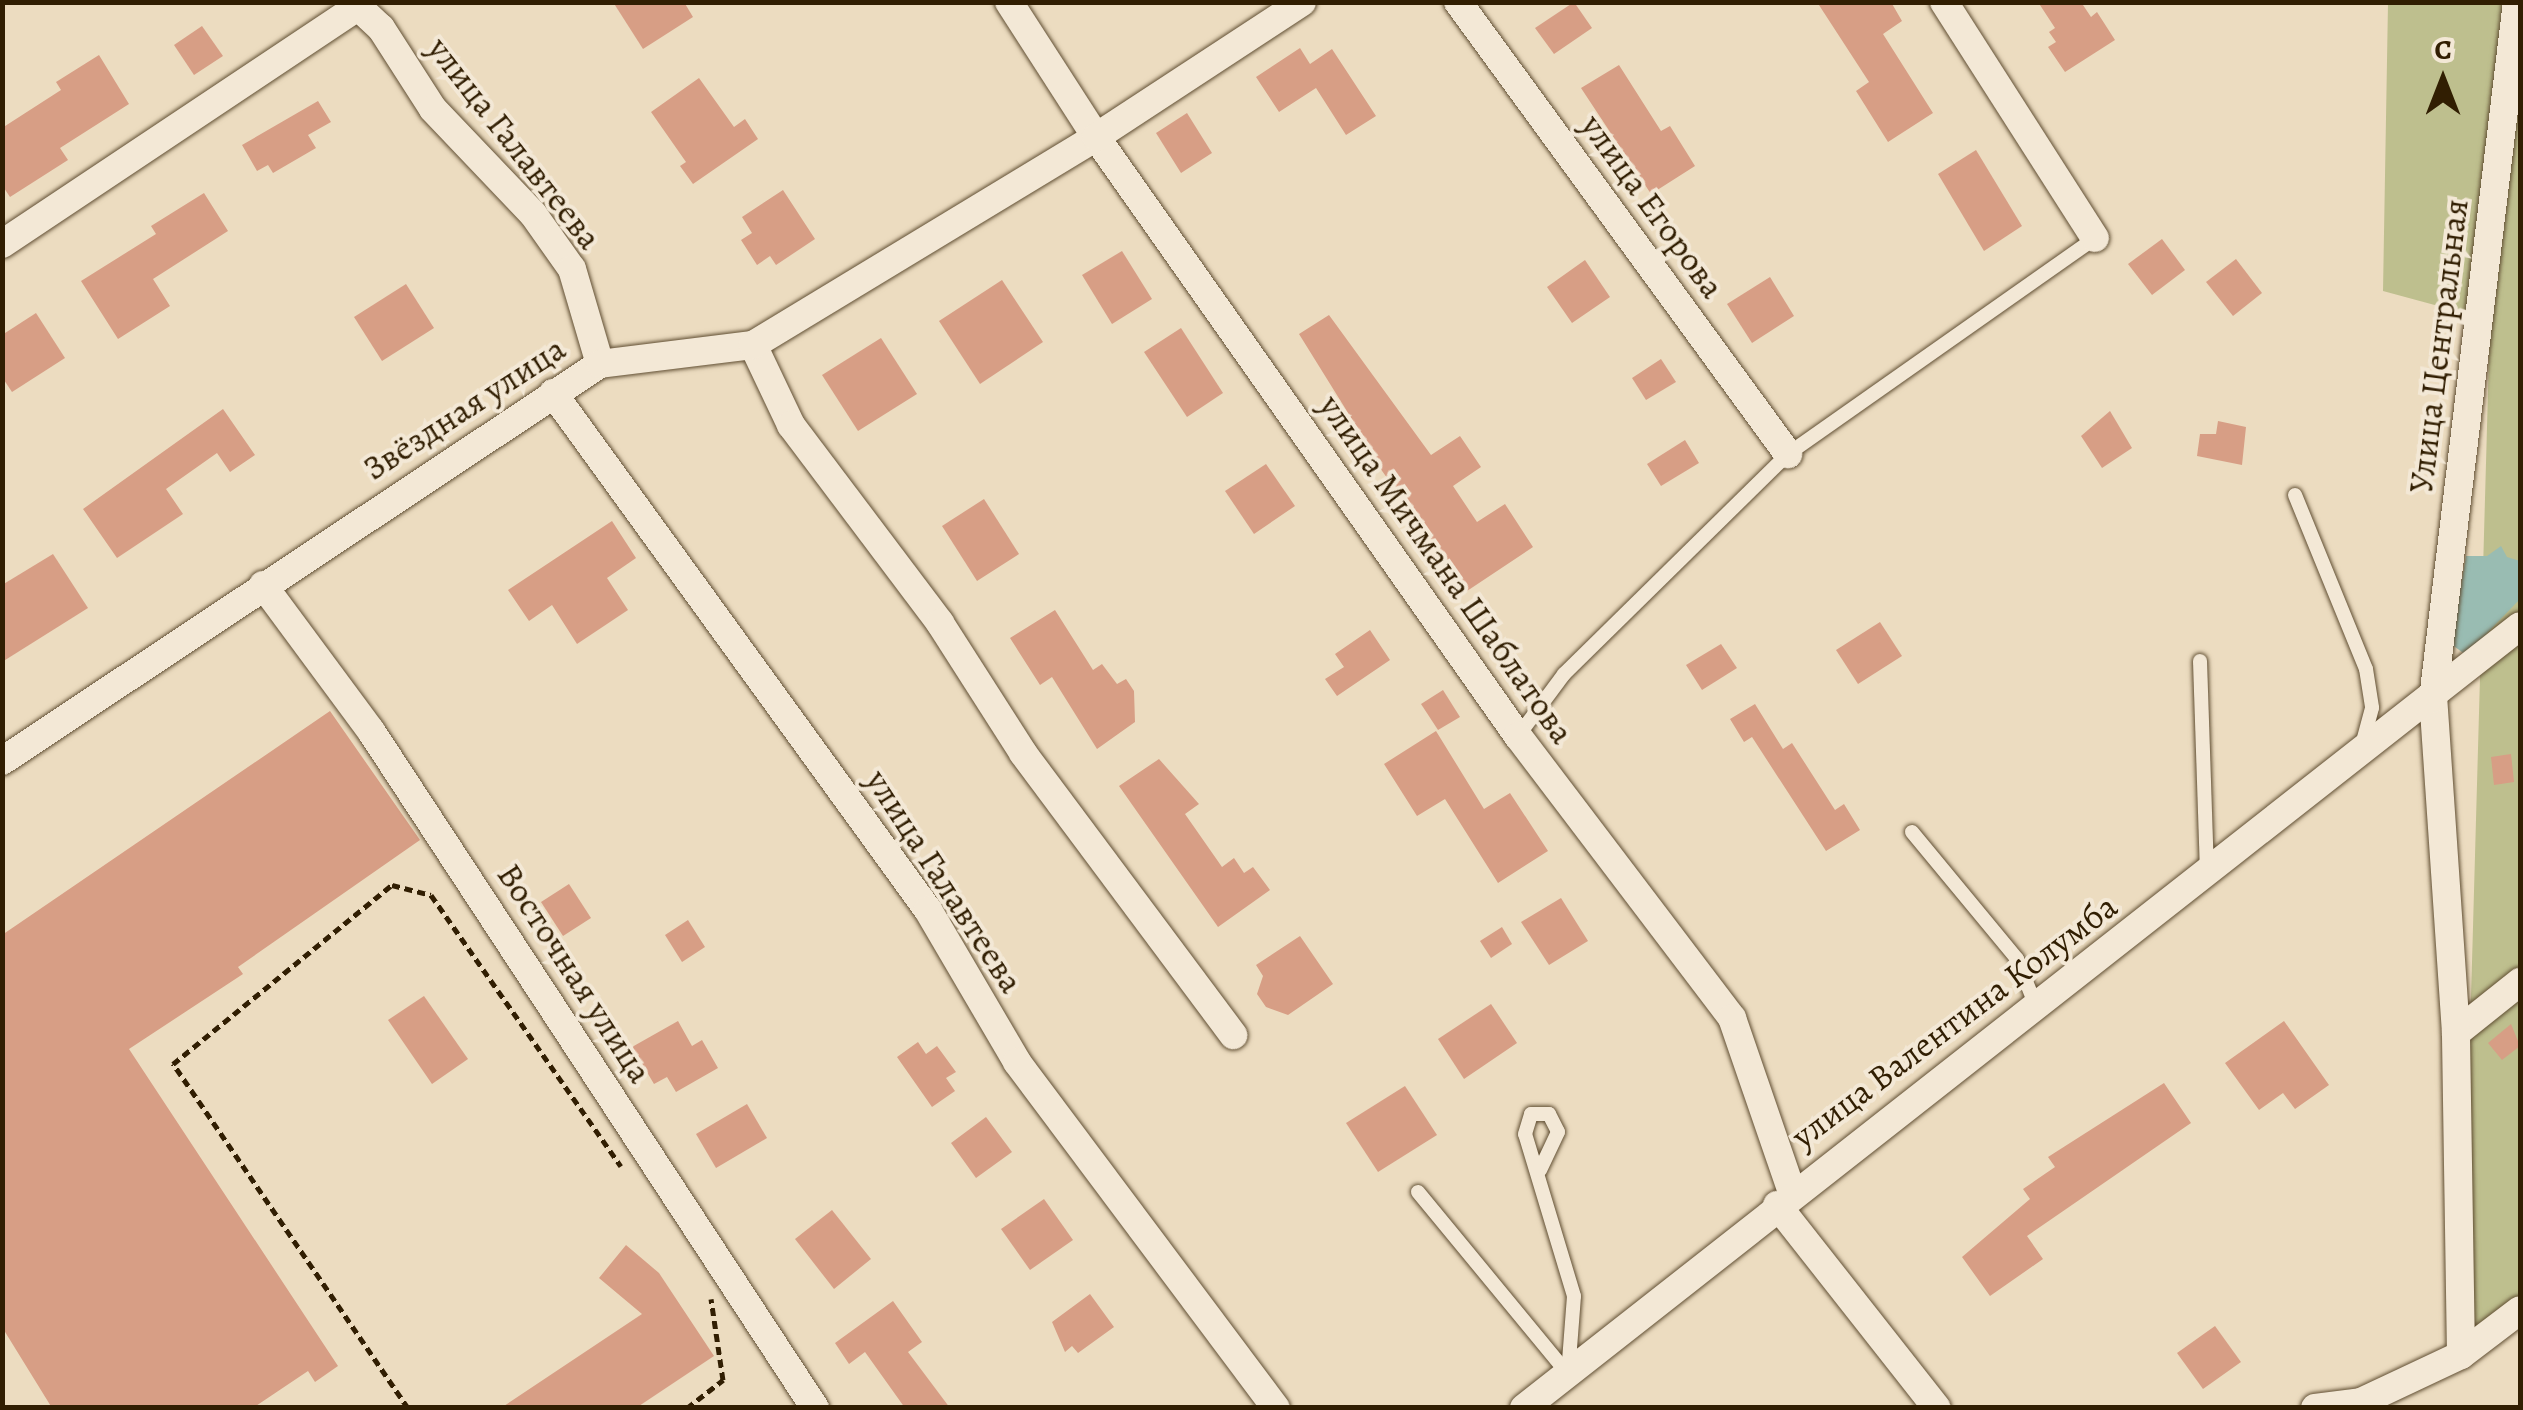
<!DOCTYPE html>
<html>
<head>
<meta charset="utf-8">
<style>
  body { margin:0 }
  #map { position:relative; width:2523px; height:1410px; overflow:hidden; background:#ecdcc0; font-family:Alegreya,serif }
  div>[style] { position:absolute }
  .green>* { inset:0; background:#bebf8e }
  .water>* { inset:0; background:#99bcb2 }
  .building>* { inset:0; background:#d79e85 }
  .path>* { height:5px; margin-top:-2.5px; transform-origin:0; background:repeating-linear-gradient(90deg,#311e02 0 8px,transparent 0 13px) }
  .roads { filter:drop-shadow(0 0 2px #604e32) drop-shadow(0 0 2px #604e32) }
  .lane>* { height:14px; margin:-7px; padding:0 7px; transform-origin:7px; border-radius:7px; background:#f3e8d6 }
  .street>* { height:28px; margin:-14px; padding:0 14px; transform-origin:14px; border-radius:14px; background:#f3e8d6 }
  span { translate:-50% -50%; white-space:nowrap; text-align:center; line-height:1.15; -webkit-text-stroke:8px #f3e8d6; paint-order:stroke }
  .street-label { font-size:35px; color:#311e02 }
  .frame { position:absolute; inset:0; border:5px solid #311e02; pointer-events:none }
  .north { position:absolute; left:2393px; top:30px; width:100px; height:100px; -webkit-text-stroke:8px #f3e8d6; paint-order:stroke; rotate:0deg; font-size:28px; font-weight:700; line-height:40px; text-align:center; color:#311e02 }
  .north::after { content:''; display:block; margin:auto; width:35px; height:45px; background:#311e02; clip-path:polygon(50% 0,100% 100%,50% 72%,0 100%) }
</style>
</head>
<body>
<div id="map">
  <div class="green">
    <div style="clip-path:polygon(2388px 3px,2520px 3px,2520px 1310px,2461px 1355px,2490px 320px,2383px 291px)"></div>
  </div>
  <div class="water">
    <div style="clip-path:polygon(2501px 546px,2507px 557px,2520px 561px,2520px 599px,2466px 655px,2451px 644px,2466px 556px,2487px 556px)"></div>
  </div>
  <div class="building">
    <div style="clip-path:polygon(613px 2px,684px 2px,693px 17px,643px 49px)"></div>
    <div style="clip-path:polygon(1574px 2px,1592px 28px,1554px 54px,1535px 28px)"></div>
    <div style="clip-path:polygon(1817px 2px,1891px 2px,1902px 21px,1883px 34px,1933px 113px,1888px 142px,1856px 91px,1869px 82px)"></div>
    <div style="clip-path:polygon(2038px 2px,2081px 2px,2091px 17px,2097px 12px,2115px 40px,2065px 72px,2048px 47px,2056px 42px,2049px 32px,2055px 28px)"></div>
    <div style="clip-path:polygon(202px 26px,223px 56px,194px 75px,174px 45px)"></div>
    <div style="clip-path:polygon(1300px 48px,1310px 64px,1332px 49px,1376px 116px,1346px 135px,1316px 88px,1279px 112px,1256px 77px)"></div>
    <div style="clip-path:polygon(99px 55px,129px 104px,60px 148px,68px 160px,10px 197px,2px 185px,2px 128px,61px 90px,56px 82px)"></div>
    <div style="clip-path:polygon(1619px 65px,1661px 131px,1670px 126px,1695px 166px,1651px 194px,1581px 88px)"></div>
    <div style="clip-path:polygon(699px 78px,734px 127px,745px 119px,758px 139px,693px 184px,680px 166px,686px 162px,651px 112px)"></div>
    <div style="clip-path:polygon(318px 101px,331px 122px,308px 135px,316px 148px,273px 173px,268px 165px,257px 171px,242px 145px)"></div>
    <div style="clip-path:polygon(1187px 113px,1212px 153px,1181px 173px,1156px 133px)"></div>
    <div style="clip-path:polygon(1976px 150px,2022px 226px,1984px 251px,1938px 174px)"></div>
    <div style="clip-path:polygon(783px 190px,815px 239px,776px 265px,770px 256px,757px 265px,741px 240px,752px 233px,742px 217px)"></div>
    <div style="clip-path:polygon(204px 193px,228px 231px,153px 279px,170px 306px,118px 339px,81px 281px,156px 234px,151px 226px)"></div>
    <div style="clip-path:polygon(2162px 239px,2185px 270px,2152px 295px,2128px 264px)"></div>
    <div style="clip-path:polygon(1122px 251px,1152px 299px,1112px 324px,1082px 275px)"></div>
    <div style="clip-path:polygon(2236px 259px,2262px 293px,2233px 316px,2206px 282px)"></div>
    <div style="clip-path:polygon(1585px 260px,1610px 297px,1572px 323px,1547px 287px)"></div>
    <div style="clip-path:polygon(1770px 277px,1794px 316px,1752px 343px,1727px 304px)"></div>
    <div style="clip-path:polygon(1002px 280px,1043px 342px,980px 384px,939px 321px)"></div>
    <div style="clip-path:polygon(406px 284px,434px 328px,382px 361px,354px 317px)"></div>
    <div style="clip-path:polygon(36px 313px,65px 358px,12px 392px,2px 377px,2px 335px)"></div>
    <div style="clip-path:polygon(1329px 315px,1431px 455px,1460px 436px,1481px 467px,1453px 486px,1477px 522px,1505px 504px,1533px 547px,1467px 591px,1380px 468px,1368px 476px,1354px 455px,1368px 445px,1299px 334px)"></div>
    <div style="clip-path:polygon(1181px 328px,1223px 393px,1187px 417px,1144px 352px)"></div>
    <div style="clip-path:polygon(881px 338px,917px 394px,858px 431px,822px 375px)"></div>
    <div style="clip-path:polygon(1661px 359px,1676px 382px,1646px 400px,1632px 378px)"></div>
    <div style="clip-path:polygon(223px 409px,255px 455px,230px 472px,217px 453px,166px 489px,183px 514px,117px 558px,83px 509px)"></div>
    <div style="clip-path:polygon(2110px 411px,2132px 448px,2102px 468px,2081px 436px)"></div>
    <div style="clip-path:polygon(2218px 421px,2246px 427px,2242px 465px,2197px 456px,2200px 434px,2216px 434px)"></div>
    <div style="clip-path:polygon(1685px 440px,1699px 463px,1661px 486px,1647px 464px)"></div>
    <div style="clip-path:polygon(1266px 464px,1295px 506px,1254px 534px,1225px 491px)"></div>
    <div style="clip-path:polygon(984px 499px,1019px 554px,977px 581px,942px 526px)"></div>
    <div style="clip-path:polygon(612px 521px,636px 558px,607px 578px,628px 610px,577px 644px,552px 605px,529px 621px,508px 590px)"></div>
    <div style="clip-path:polygon(53px 554px,88px 608px,2px 662px,2px 585px)"></div>
    <div style="clip-path:polygon(1055px 610px,1093px 670px,1102px 664px,1117px 684px,1126px 679px,1134px 691px,1135px 722px,1097px 749px,1052px 677px,1040px 685px,1010px 638px)"></div>
    <div style="clip-path:polygon(1880px 622px,1902px 656px,1858px 684px,1836px 650px)"></div>
    <div style="clip-path:polygon(1370px 630px,1390px 660px,1337px 696px,1325px 679px,1344px 667px,1335px 654px)"></div>
    <div style="clip-path:polygon(1721px 644px,1737px 668px,1702px 690px,1686px 665px)"></div>
    <div style="clip-path:polygon(1443px 690px,1460px 717px,1438px 730px,1421px 704px)"></div>
    <div style="clip-path:polygon(1755px 704px,1783px 749px,1792px 743px,1835px 810px,1844px 804px,1860px 830px,1826px 851px,1752px 737px,1744px 742px,1730px 719px)"></div>
    <div style="clip-path:polygon(330px 711px,420px 840px,238px 967px,243px 974px,129px 1049px,338px 1366px,315px 1382px,308px 1371px,253px 1408px,52px 1408px,2px 1327px,2px 935px)"></div>
    <div style="clip-path:polygon(1436px 731px,1484px 809px,1510px 793px,1548px 851px,1498px 883px,1445px 799px,1417px 816px,1384px 764px)"></div>
    <div style="clip-path:polygon(2511px 754px,2514px 782px,2494px 785px,2491px 757px)"></div>
    <div style="clip-path:polygon(1159px 759px,1199px 804px,1185px 814px,1222px 867px,1234px 858px,1244px 873px,1253px 867px,1270px 890px,1218px 927px,1119px 786px)"></div>
    <div style="clip-path:polygon(569px 884px,591px 918px,563px 936px,541px 902px)"></div>
    <div style="clip-path:polygon(1561px 898px,1588px 941px,1549px 965px,1521px 922px)"></div>
    <div style="clip-path:polygon(688px 920px,705px 947px,682px 962px,665px 935px)"></div>
    <div style="clip-path:polygon(1502px 927px,1512px 944px,1491px 958px,1480px 941px)"></div>
    <div style="clip-path:polygon(1300px 936px,1333px 984px,1288px 1015px,1266px 1007px,1257px 994px,1263px 976px,1256px 965px)"></div>
    <div style="clip-path:polygon(424px 996px,468px 1059px,432px 1084px,388px 1020px)"></div>
    <div style="clip-path:polygon(1491px 1004px,1517px 1043px,1464px 1079px,1438px 1039px)"></div>
    <div style="clip-path:polygon(678px 1021px,692px 1046px,702px 1040px,718px 1068px,676px 1092px,667px 1077px,654px 1084px,632px 1047px)"></div>
    <div style="clip-path:polygon(2284px 1021px,2329px 1085px,2295px 1109px,2283px 1093px,2259px 1110px,2225px 1063px)"></div>
    <div style="clip-path:polygon(2511px 1024px,2520px 1046px,2502px 1060px,2488px 1043px)"></div>
    <div style="clip-path:polygon(918px 1042px,926px 1054px,937px 1046px,956px 1072px,946px 1078px,955px 1091px,932px 1107px,897px 1057px)"></div>
    <div style="clip-path:polygon(2164px 1083px,2191px 1123px,2027px 1236px,2043px 1259px,1990px 1296px,1962px 1257px,2030px 1199px,2023px 1189px,2055px 1167px,2048px 1157px)"></div>
    <div style="clip-path:polygon(1405px 1086px,1437px 1135px,1378px 1172px,1346px 1123px)"></div>
    <div style="clip-path:polygon(747px 1104px,767px 1138px,716px 1168px,696px 1134px)"></div>
    <div style="clip-path:polygon(986px 1117px,1012px 1152px,976px 1178px,951px 1143px)"></div>
    <div style="clip-path:polygon(1044px 1199px,1073px 1240px,1030px 1270px,1001px 1229px)"></div>
    <div style="clip-path:polygon(832px 1210px,871px 1259px,834px 1289px,795px 1239px)"></div>
    <div style="clip-path:polygon(626px 1245px,659px 1273px,714px 1356px,636px 1408px,501px 1408px,642px 1314px,599px 1278px)"></div>
    <div style="clip-path:polygon(1090px 1294px,1114px 1327px,1078px 1353px,1072px 1346px,1065px 1352px,1052px 1322px)"></div>
    <div style="clip-path:polygon(893px 1301px,922px 1342px,908px 1352px,950px 1408px,905px 1408px,865px 1352px,849px 1364px,835px 1343px)"></div>
    <div style="clip-path:polygon(2215px 1326px,2241px 1362px,2203px 1389px,2177px 1353px)"></div>
  </div>
  <div class="path">
    <div style="left:408px;top:1408px;width:417px;rotate:-124.3deg"></div>
    <div style="left:173px;top:1064px;width:283px;rotate:-39.3deg"></div>
    <div style="left:392px;top:885px;width:40px;rotate:14.4deg"></div>
    <div style="left:431px;top:895px;width:331px;rotate:55deg"></div>
    <div style="left:687px;top:1408px;width:46px;rotate:-37.9deg"></div>
    <div style="left:723px;top:1380px;width:82px;rotate:-98.4deg"></div>
  </div>
  <div class="roads">
    <div class="lane">
      <div style="left:2295px;top:495px;width:188px;rotate:67.8deg"></div>
      <div style="left:2366px;top:669px;width:39px;rotate:81deg"></div>
      <div style="left:2372px;top:708px;width:39px;rotate:105deg"></div>
      <div style="left:2200px;top:661px;width:213px;rotate:88.1deg"></div>
      <div style="left:1518px;top:736px;width:77px;rotate:-53.4deg"></div>
      <div style="left:1564px;top:674px;width:314px;rotate:-44.5deg"></div>
      <div style="left:1788px;top:454px;width:375px;rotate:-35.1deg"></div>
      <div style="left:1912px;top:832px;width:165px;rotate:50.4deg"></div>
      <div style="left:2017px;top:959px;width:51px;rotate:68deg"></div>
      <div style="left:1418px;top:1192px;width:236px;rotate:50.5deg"></div>
      <div style="left:1568px;top:1374px;width:78px;rotate:-85.6deg"></div>
      <div style="left:1574px;top:1296px;width:169px;rotate:-106.8deg"></div>
      <div style="left:1525px;top:1134px;width:21px;rotate:-73deg"></div>
      <div style="left:1531px;top:1114px;width:18px"></div>
      <div style="left:1549px;top:1114px;width:20px;rotate:63deg"></div>
      <div style="left:1558px;top:1132px;width:42px;rotate:115.3deg"></div>
    </div>
    <div class="street">
      <div style="left:353px;top:2px;width:38px;rotate:43deg"></div>
      <div style="left:381px;top:28px;width:96px;rotate:57.3deg"></div>
      <div style="left:433px;top:109px;width:145px;rotate:46.4deg"></div>
      <div style="left:533px;top:214px;width:67px;rotate:54.7deg"></div>
      <div style="left:572px;top:269px;width:99px;rotate:73.6deg"></div>
      <div style="left:1009px;top:2px;width:161px;rotate:57.2deg"></div>
      <div style="left:1096px;top:137px;width:733px;rotate:54.84deg"></div>
      <div style="left:1518px;top:736px;width:354px;rotate:52.8deg"></div>
      <div style="left:1732px;top:1018px;width:184px;rotate:71deg"></div>
      <div style="left:1458px;top:2px;width:560px;rotate:53.87deg"></div>
      <div style="left:1944px;top:2px;width:280px;rotate:57.4deg"></div>
      <div style="left:2px;top:244px;width:428px;rotate:-33.7deg"></div>
      <div style="left:753px;top:345px;width:89px;rotate:64.6deg"></div>
      <div style="left:791px;top:425px;width:248px;rotate:53deg"></div>
      <div style="left:940px;top:623px;width:154px;rotate:57.4deg"></div>
      <div style="left:1023px;top:753px;width:352px;rotate:53.3deg"></div>
      <div style="left:553px;top:393px;width:639px;rotate:54.05deg"></div>
      <div style="left:928px;top:910px;width:176px;rotate:59.6deg"></div>
      <div style="left:1017px;top:1062px;width:432px;rotate:53.2deg"></div>
      <div style="left:263px;top:585px;width:182px;rotate:53.5deg"></div>
      <div style="left:371px;top:731px;width:810px;rotate:56.74deg"></div>
      <div style="left:2px;top:761px;width:718px;rotate:-33.58deg"></div>
      <div style="left:600px;top:364px;width:154px;rotate:-7.1deg"></div>
      <div style="left:753px;top:345px;width:401px;rotate:-31.2deg"></div>
      <div style="left:1096px;top:137px;width:246px;rotate:-33.2deg"></div>
      <div style="left:2456px;top:1033px;width:82px;rotate:-38.6deg"></div>
      <div style="left:1777px;top:1205px;width:258px;rotate:51.8deg"></div>
      <div style="left:2461px;top:1355px;width:322px;rotate:-90.9deg"></div>
      <div style="left:2456px;top:1033px;width:335px;rotate:-93.9deg"></div>
      <div style="left:2433px;top:699px;width:702px;rotate:-83.13deg"></div>
      <div style="left:1524px;top:1408px;width:1266px;rotate:-38.14deg"></div>
      <div style="left:2315px;top:1408px;width:46px;rotate:-7.4deg"></div>
      <div style="left:2361px;top:1402px;width:110px;rotate:-25.2deg"></div>
      <div style="left:2461px;top:1355px;width:74px;rotate:-37.3deg"></div>
    </div>
  </div>
  <div class="street-label">
    <span style="left:515px;top:143px;rotate:52deg">улица Галавтеева</span>
    <span style="left:1653px;top:206px;rotate:54deg">улица Егорова</span>
    <span style="left:2438px;top:346px;rotate:-83deg">Улица Центральная</span>
    <span style="left:464px;top:408px;rotate:-33deg">Звёздная улица</span>
    <span style="left:1447px;top:569px;rotate:55deg">улица Мичмана Шаблатова</span>
    <span style="left:945px;top:881px;rotate:57deg">улица Галавтеева</span>
    <span style="left:575px;top:973px;rotate:57deg">Восточная улица</span>
    <span style="left:1954px;top:1021px;rotate:-37deg">улица Валентина Колумба</span>
  </div>
  <div class="frame"></div>
  <div class="north">С</div>
</div>
</body>
</html>
